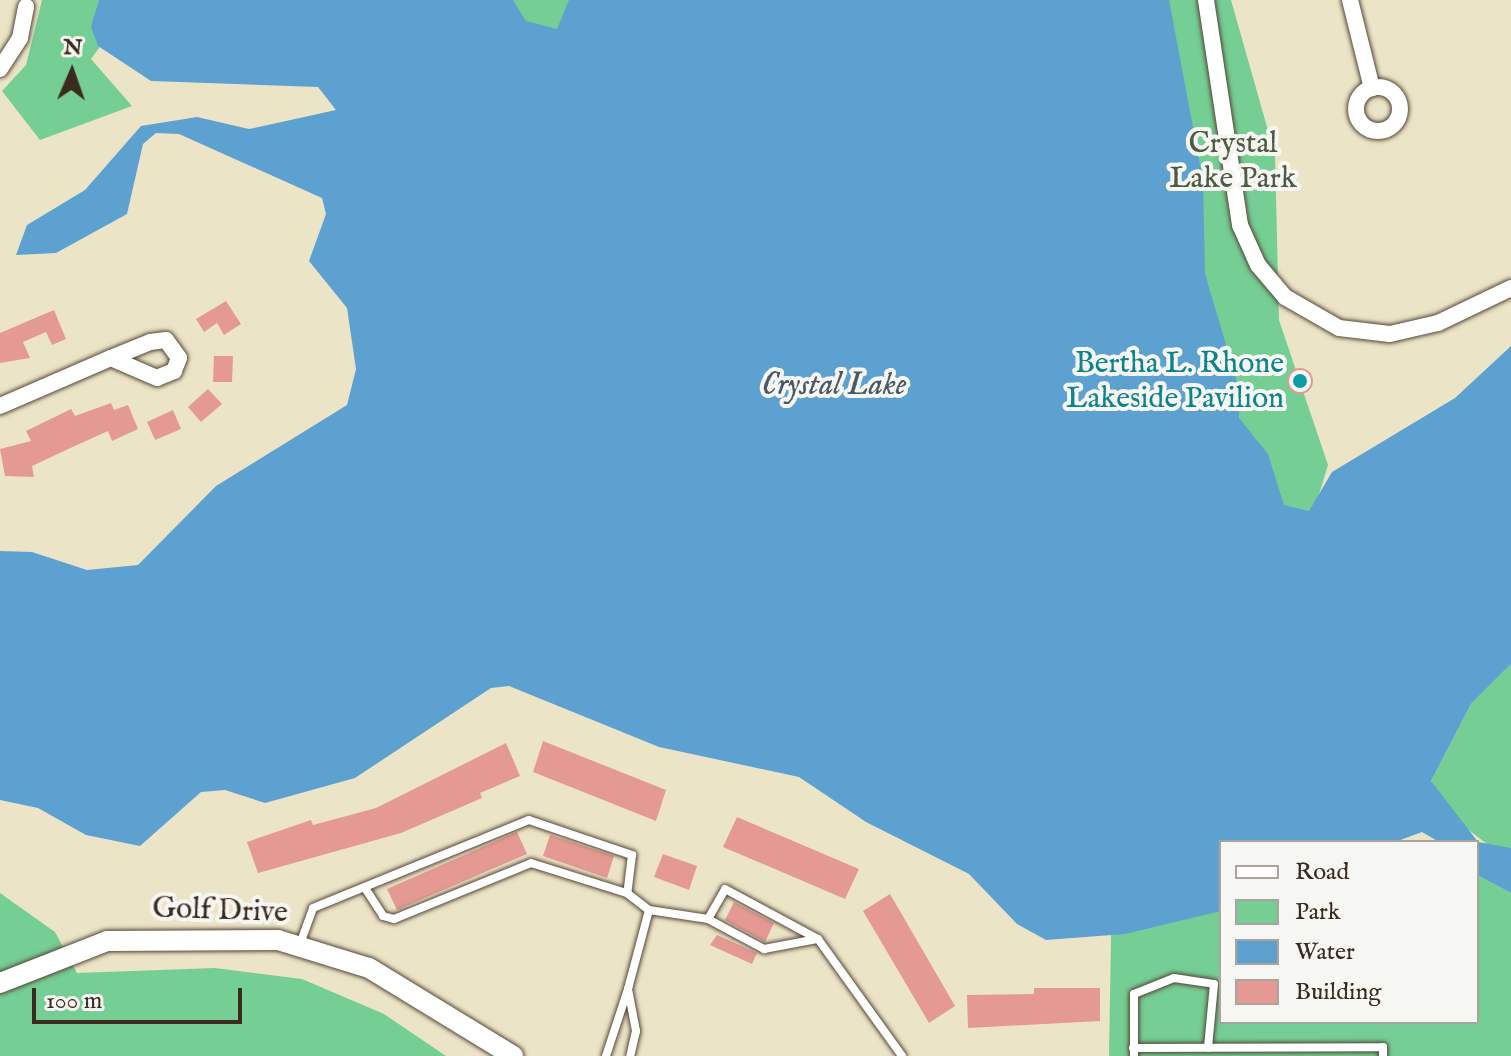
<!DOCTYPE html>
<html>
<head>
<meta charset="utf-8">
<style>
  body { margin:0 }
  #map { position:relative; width:1511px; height:1056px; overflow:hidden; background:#ece4c7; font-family:"IM FELL English",serif }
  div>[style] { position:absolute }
  .green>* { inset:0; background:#75ce94 }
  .water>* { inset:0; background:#5da1d1 }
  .building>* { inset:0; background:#e49a92 }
  .round { border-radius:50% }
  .roads { filter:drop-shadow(0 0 2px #564637) drop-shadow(0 0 2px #564637) }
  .service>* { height:8px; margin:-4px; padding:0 4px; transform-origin:4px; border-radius:4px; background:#fff }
  .minor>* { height:16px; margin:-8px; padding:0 8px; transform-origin:8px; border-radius:8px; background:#fff }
  .minor>.ring { margin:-8px; padding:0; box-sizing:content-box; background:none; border:16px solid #fff; border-radius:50% }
  .tertiary>* { height:20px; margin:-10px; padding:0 10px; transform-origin:10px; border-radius:10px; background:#fff }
  .dots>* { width:22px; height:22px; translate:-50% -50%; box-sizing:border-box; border:4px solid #f6f6f2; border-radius:50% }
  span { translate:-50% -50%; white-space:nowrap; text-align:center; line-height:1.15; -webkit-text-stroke:8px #f6f6f2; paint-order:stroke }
  .park-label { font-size:30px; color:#4c5b41 }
  .culture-label { font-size:30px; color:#0d838f }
  .right { translate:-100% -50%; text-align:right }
  .street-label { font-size:30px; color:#3b2a1e }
  .water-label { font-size:32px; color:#495a66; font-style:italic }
  .legend { position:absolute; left:1219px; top:840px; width:260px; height:184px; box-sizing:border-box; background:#f6f6f2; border:2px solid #aba49d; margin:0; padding:10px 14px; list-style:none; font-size:24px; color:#3b2a1e }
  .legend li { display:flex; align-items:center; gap:16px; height:40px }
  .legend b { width:40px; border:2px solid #aba49d }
  .north { position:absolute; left:32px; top:32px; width:80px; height:80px; -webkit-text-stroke:6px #f6f6f2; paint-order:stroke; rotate:2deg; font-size:22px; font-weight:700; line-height:32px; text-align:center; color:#3b2a1e }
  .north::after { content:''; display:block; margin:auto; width:28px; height:36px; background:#3b2a1e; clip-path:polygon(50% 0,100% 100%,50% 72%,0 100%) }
  .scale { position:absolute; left:32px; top:988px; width:210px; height:36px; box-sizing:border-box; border:4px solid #3b2a1e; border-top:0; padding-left:10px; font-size:24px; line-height:28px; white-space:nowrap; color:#3b2a1e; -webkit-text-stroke:6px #f6f6f2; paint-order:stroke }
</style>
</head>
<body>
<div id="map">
  <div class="green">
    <div style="clip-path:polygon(42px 0,134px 0,91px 59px,132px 106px,40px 140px,2px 91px,26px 65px)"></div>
    <div style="clip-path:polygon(415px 0,633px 0,577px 58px)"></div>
    <div style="clip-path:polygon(1144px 0,1231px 0,1275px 155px,1279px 320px,1328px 465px,1309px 527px,1278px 514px,1228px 405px)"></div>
    <div style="clip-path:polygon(1511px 664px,1511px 848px,1491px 847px,1458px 822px,1431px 781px,1471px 704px)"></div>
    <div style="clip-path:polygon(1477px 875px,1511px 893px,1511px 1056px,1109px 1056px,1111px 935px,1213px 912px,1221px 911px,1221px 1022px,1477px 1022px)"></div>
    <div style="clip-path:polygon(0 893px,55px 932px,77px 973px,215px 968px,302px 979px,384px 1014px,446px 1056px,0 1056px)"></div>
  </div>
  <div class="water">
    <div style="clip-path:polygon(99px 0,513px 0,526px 21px,557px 29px,569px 0,1169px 0,1203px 180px,1205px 274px,1239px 388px,1239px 418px,1268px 454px,1284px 505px,1309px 511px,1332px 472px,1455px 398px,1511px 346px,1511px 664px,1471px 704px,1431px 781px,1478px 842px,1511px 848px,1511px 893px,1477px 875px,1477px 842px,1439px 842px,1422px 832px,1395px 842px,1221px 842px,1221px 911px,1125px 934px,1046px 940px,1017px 924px,969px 874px,866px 822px,799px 777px,659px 747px,509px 686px,491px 688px,355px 778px,265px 803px,225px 790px,201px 792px,140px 846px,86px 835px,38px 808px,0 800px,0 551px,32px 552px,87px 570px,138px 565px,216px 486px,347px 405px,356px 369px,347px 308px,309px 261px,326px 214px,322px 198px,179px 134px,156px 133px,143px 144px,127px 214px,56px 253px,16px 255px,27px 225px,85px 190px,141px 126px,197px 117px,249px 129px,336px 110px,318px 87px,151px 81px,98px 46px,91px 27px)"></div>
  </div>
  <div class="building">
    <div style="clip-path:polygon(226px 301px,241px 324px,224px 335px,217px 323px,204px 332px,196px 319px)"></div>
    <div style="clip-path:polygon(54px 310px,66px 339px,52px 345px,46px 332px,23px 342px,30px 358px,0 363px,0 333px)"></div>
    <div style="clip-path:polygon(214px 356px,233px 356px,232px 382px,213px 382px)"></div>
    <div class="round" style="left:1287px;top:368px;width:26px;height:26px"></div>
    <div style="clip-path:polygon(208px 389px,222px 404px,201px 422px,188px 407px)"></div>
    <div style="clip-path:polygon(111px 403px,114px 410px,128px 405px,138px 429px,112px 441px,108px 431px,66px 450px,32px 466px,34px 477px,5px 476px,0 449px,31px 441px,26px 431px,71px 409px,75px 416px)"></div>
    <div style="clip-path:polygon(173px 410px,181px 429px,155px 440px,147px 422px)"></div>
    <div style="clip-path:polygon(543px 741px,666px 790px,656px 821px,533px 772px)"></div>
    <div style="clip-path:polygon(506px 743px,520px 776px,480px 793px,482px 798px,401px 833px,258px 873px,247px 842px,311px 820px,313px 825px,376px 808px)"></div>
    <div style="clip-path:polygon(737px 817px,859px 869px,845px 899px,723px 847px)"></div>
    <div style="clip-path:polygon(517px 832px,527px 854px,397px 910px,387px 889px)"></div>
    <div style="clip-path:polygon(550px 835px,614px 856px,607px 878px,543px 856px)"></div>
    <div style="clip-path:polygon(663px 854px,697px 866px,689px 890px,654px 877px)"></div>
    <div style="clip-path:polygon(890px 894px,955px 1006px,929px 1023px,863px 911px)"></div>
    <div style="clip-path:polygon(734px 902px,774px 923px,765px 942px,725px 920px)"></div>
    <div style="clip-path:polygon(717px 935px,757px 953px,752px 964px,710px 945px)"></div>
    <div style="clip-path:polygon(1034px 988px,1100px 988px,1100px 1021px,968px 1028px,967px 995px,1034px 994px)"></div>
  </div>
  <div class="roads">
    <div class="service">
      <div style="left:365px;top:888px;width:33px;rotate:57deg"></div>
      <div style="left:383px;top:916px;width:11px;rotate:15deg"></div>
      <div style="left:394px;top:919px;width:148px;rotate:-22.2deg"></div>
      <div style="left:531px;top:863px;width:101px;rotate:17.4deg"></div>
      <div style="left:708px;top:919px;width:64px;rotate:28.2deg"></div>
      <div style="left:764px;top:949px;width:54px;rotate:-10.7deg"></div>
      <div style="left:300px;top:944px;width:38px;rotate:-70deg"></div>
      <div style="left:313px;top:908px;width:233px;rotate:-22.2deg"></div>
      <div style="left:529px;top:820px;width:109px;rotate:18.8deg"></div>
      <div style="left:632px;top:855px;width:38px;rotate:97deg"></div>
      <div style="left:627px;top:893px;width:28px;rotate:38deg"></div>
      <div style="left:649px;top:910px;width:60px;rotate:8.7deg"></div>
      <div style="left:708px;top:919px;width:34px;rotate:-60deg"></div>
      <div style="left:725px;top:889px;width:106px;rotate:28.3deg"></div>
      <div style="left:818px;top:939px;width:144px;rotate:54.3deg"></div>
      <div style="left:628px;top:989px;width:82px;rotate:-75.1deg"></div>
      <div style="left:1133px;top:1048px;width:250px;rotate:-0.2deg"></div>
      <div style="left:1383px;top:1047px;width:9px;rotate:90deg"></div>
      <div style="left:606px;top:1056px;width:71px;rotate:-71.8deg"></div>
      <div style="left:628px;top:989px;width:43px;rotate:79.2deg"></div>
      <div style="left:636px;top:1031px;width:26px;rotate:103deg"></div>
      <div style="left:1134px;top:1056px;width:62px;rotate:-90deg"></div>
      <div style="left:1134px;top:994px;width:43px;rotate:-21.8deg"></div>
      <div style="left:1174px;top:978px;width:40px;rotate:8.5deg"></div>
      <div style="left:1214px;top:984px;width:64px;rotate:95.4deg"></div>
    </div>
    <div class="minor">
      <div style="left:1206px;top:0;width:228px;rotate:81.4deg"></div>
      <div style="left:1240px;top:225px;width:44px;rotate:65.8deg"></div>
      <div style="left:1258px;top:265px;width:42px;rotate:49.8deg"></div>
      <div style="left:1285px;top:297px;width:62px;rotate:29.9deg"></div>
      <div style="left:1339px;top:328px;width:51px;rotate:6.7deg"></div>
      <div style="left:1390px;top:334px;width:49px;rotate:-12.9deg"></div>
      <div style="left:1438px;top:323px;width:81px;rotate:-25.6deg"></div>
      <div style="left:1350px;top:0;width:91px;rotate:76deg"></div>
      <div style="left:0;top:69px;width:37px;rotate:-57deg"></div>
      <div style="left:20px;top:38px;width:32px;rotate:-79deg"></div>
      <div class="ring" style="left:1356px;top:87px;width:28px;height:28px"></div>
      <div style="left:0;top:406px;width:121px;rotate:-23.4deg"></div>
      <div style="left:111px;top:358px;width:42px;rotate:-22.3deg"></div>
      <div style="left:150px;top:342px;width:16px;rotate:-7deg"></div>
      <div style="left:166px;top:340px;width:22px;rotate:54deg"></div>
      <div style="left:179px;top:358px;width:14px;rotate:111deg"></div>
      <div style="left:174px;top:371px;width:18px;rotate:158deg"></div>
      <div style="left:157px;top:378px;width:50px;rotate:-156.5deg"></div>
    </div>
    <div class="tertiary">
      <div style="left:0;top:983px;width:115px;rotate:-21.4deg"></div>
      <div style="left:107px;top:941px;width:171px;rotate:-0.3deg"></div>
      <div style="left:278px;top:940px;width:95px;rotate:17.1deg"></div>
      <div style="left:369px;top:968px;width:169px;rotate:31.4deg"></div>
    </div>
  </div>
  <div class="dots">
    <div style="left:1300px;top:381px;background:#0f9aa8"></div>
  </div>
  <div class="park-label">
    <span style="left:1233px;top:161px">Crystal<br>Lake Park</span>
  </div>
  <div class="culture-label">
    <span class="right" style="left:1284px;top:381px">Bertha L. Rhone<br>Lakeside Pavilion</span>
  </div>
  <div class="street-label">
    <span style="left:220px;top:911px;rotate:2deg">Golf Drive</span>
  </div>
  <div class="water-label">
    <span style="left:834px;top:386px">Crystal Lake</span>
  </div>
  <ul class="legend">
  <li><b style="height:10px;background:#fff"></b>Road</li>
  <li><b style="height:22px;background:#75ce94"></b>Park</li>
  <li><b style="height:22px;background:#5da1d1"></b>Water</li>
  <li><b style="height:22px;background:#e49a92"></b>Building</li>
  </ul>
  <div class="north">N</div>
  <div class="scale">100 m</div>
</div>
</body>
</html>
